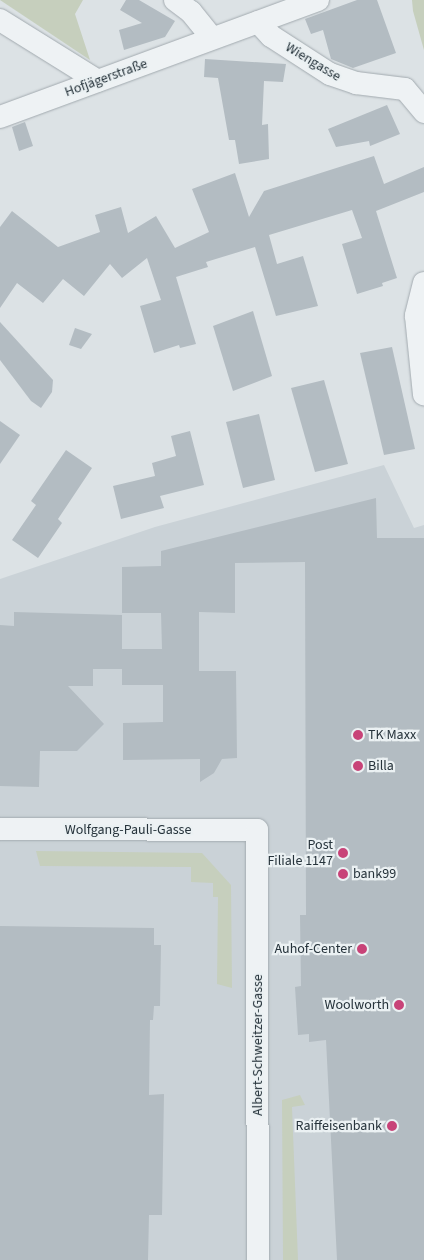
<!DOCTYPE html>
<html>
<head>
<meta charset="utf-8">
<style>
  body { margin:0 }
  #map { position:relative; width:424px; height:1260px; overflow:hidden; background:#dce2e5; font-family:"Source Sans 3",sans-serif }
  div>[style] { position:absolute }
  .built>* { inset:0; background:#cad2d7 }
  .green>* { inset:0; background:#c6cfbd }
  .building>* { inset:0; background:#b3bcc2 }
  .roads { filter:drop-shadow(0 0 1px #a2aaaf) drop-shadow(0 0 1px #a2aaaf) }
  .minor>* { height:22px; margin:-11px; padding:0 11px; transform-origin:11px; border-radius:11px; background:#eef2f4 }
  .dots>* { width:14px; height:14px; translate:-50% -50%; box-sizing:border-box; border:2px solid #ebf1f3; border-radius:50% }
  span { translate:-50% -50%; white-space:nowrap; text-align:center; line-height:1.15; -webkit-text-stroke:4.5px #ebf1f3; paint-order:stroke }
  .street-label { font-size:14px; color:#26333b }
  .poi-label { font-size:14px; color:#26333b }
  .left { translate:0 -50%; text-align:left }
  .right { translate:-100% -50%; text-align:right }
</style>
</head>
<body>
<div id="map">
  <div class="built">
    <div style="clip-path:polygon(384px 465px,414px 528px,424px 525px,424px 1260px,0 1260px,0 579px,155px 527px)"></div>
  </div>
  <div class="green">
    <div style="clip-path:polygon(0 0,83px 0,75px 14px,90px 60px)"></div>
    <div style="clip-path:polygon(412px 0,424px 0,424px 50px,413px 11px)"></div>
    <div style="clip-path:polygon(36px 851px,202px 853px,231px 885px,232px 988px,217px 984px,218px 897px,213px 897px,213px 883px,191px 882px,191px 867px,40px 866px)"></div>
    <div style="clip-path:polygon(300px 1095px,305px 1105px,292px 1107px,298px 1260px,283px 1260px,282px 1100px)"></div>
  </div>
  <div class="building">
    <div style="clip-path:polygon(126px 0,139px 0,175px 21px,165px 37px,124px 50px,119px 30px,142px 23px,120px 10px)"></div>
    <div style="clip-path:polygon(357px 0,377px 0,396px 53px,353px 68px,331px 59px,323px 30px,311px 34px,305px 19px)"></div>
    <div style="clip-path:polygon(205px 59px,286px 64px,283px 82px,264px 81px,262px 125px,268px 124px,269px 159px,239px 164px,235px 140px,229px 140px,218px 78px,204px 77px)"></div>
    <div style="clip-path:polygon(387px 105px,400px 134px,370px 146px,369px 141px,336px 147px,328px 129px)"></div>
    <div style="clip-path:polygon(25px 122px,33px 146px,19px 151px,12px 127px)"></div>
    <div style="clip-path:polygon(374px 156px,384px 184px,424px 167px,424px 192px,376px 211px,397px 278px,382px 283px,383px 286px,357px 294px,342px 244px,362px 238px,352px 210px,269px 235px,277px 264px,303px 256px,318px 306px,276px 316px,255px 247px,206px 262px,208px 267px,176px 277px,196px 344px,180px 348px,179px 345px,154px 353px,140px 306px,161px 300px,147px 258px,122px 278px,110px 264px,84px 296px,63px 279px,43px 303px,17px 283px,0 308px,0 227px,12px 211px,58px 247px,100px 232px,95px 215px,121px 207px,128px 233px,156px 216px,175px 248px,209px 232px,192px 189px,235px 173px,249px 217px,264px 191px)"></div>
    <div style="clip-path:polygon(253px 311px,272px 376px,233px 391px,213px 326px)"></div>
    <div style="clip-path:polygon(0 322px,53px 380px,52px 392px,41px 408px,31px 401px,0 360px)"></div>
    <div style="clip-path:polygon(75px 328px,92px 334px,81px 349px,69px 345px)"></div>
    <div style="clip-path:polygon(392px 347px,415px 449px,384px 455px,360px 353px)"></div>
    <div style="clip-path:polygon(324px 380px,348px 464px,315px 472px,291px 388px)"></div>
    <div style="clip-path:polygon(259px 414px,275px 480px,243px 488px,226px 422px)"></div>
    <div style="clip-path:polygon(0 421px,20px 435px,0 464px)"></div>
    <div style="clip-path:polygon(190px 431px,204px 485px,160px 496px,164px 508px,121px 519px,113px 486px,155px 476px,152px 463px,176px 456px,171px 436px)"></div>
    <div style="clip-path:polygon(66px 450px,92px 468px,58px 519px,62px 523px,38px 558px,12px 540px,36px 505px,31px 501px)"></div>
    <div style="clip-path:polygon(376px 498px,377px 538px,424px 538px,424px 1260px,337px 1260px,326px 1040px,309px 1042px,309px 1034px,298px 1035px,295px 987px,301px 986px,300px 915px,306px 915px,305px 562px,235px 563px,235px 613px,199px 612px,199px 671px,236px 671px,237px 758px,222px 759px,214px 773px,200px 782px,200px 759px,123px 760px,123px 723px,163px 722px,163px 685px,122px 685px,122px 669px,93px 669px,93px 686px,68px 686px,104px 724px,77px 751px,40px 751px,39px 787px,0 786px,0 625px,14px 626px,14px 612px,122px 615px,122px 649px,162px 649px,161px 613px,122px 613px,122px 567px,161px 566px,161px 551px)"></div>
    <div style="clip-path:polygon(0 926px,154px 928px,154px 945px,161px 945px,160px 1006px,154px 1006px,153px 1020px,150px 1020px,149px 1095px,164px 1094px,162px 1215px,149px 1215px,148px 1260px,0 1260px)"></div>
  </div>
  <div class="roads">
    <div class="minor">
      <div style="left:175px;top:0;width:20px;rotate:37deg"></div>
      <div style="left:191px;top:12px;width:33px;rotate:51deg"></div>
      <div style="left:0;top:20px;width:115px;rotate:31.9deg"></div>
      <div style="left:258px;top:22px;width:19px;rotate:47deg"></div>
      <div style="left:271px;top:36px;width:70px;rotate:32.8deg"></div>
      <div style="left:330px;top:74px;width:28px;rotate:19deg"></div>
      <div style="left:356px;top:83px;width:49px;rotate:7deg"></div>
      <div style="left:405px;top:89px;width:30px;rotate:50deg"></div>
      <div style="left:0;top:117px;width:339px;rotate:-20.2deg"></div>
      <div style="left:424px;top:283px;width:34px;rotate:104deg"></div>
      <div style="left:416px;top:316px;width:79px;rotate:84.2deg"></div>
      <div style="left:0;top:829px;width:257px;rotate:0.2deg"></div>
      <div style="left:257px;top:830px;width:430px;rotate:89.9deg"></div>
    </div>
  </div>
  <div class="dots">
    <div style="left:358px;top:735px;background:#c84378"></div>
    <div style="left:358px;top:766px;background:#c84378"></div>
    <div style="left:343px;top:853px;background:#c84378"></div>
    <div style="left:343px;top:874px;background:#c84378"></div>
    <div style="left:362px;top:949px;background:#c84378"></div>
    <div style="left:399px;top:1005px;background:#c84378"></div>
    <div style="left:392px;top:1126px;background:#c84378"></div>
  </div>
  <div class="street-label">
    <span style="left:313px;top:62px;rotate:31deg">Wiengasse</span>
    <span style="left:106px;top:78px;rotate:-20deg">Hofjägerstraße</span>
    <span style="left:128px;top:830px">Wolfgang-Pauli-Gasse</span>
    <span style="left:258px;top:1045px;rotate:-90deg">Albert-Schweitzer-Gasse</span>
  </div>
  <div class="poi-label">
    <span class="left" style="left:368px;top:735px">TK Maxx</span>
    <span class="left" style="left:368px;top:766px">Billa</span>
    <span class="right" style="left:333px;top:853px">Post<br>Filiale 1147</span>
    <span class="left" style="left:353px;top:874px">bank99</span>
    <span class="right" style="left:352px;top:949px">Auhof-Center</span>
    <span class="right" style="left:389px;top:1005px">Woolworth</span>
    <span class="right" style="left:382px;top:1126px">Raiffeisenbank</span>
  </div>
</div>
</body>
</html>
